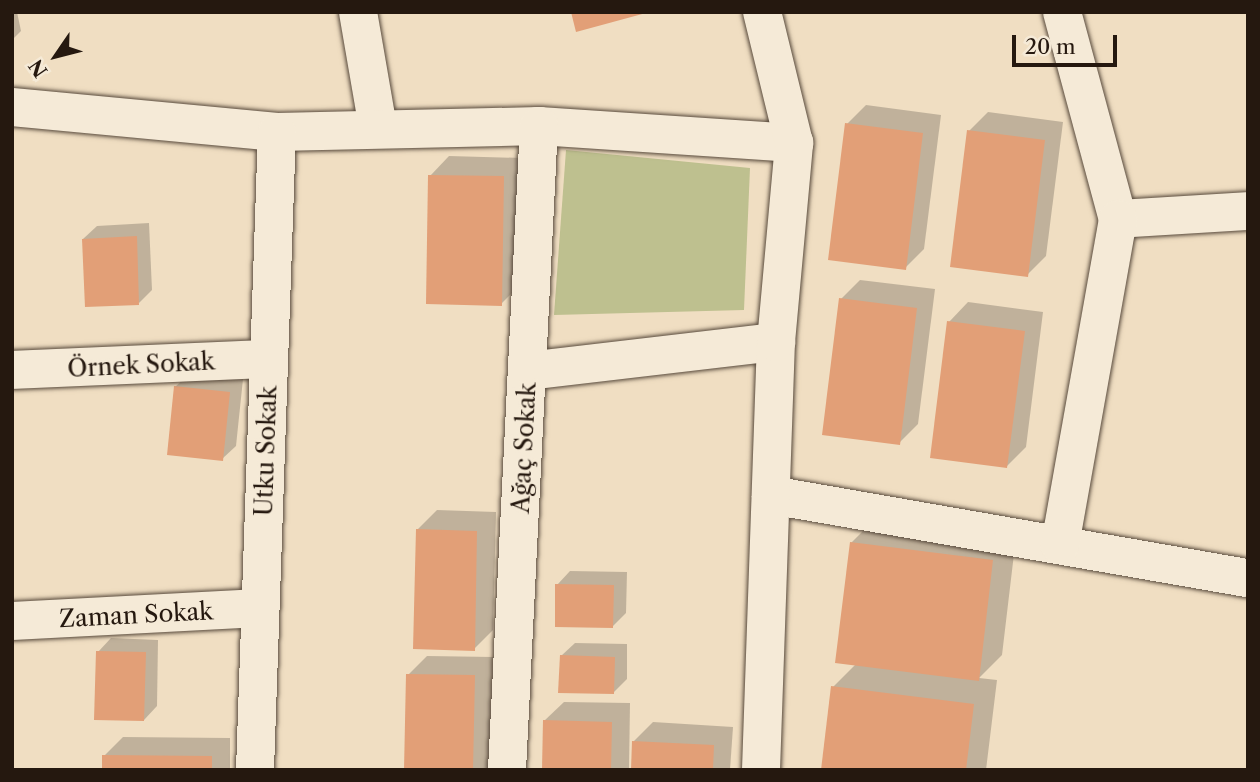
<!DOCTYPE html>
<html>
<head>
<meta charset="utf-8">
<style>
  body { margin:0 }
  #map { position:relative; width:1260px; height:782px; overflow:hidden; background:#f0dec2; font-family:"Libre Caslon Text",serif }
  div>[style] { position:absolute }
  .green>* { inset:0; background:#bec08f }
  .shadow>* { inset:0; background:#0003 }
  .building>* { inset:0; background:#e29f77 }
  .roads { filter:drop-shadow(0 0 2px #584a3c) drop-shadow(0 0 2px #584a3c) }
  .street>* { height:38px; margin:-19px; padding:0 19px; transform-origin:19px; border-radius:19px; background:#f5ead7 }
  span { translate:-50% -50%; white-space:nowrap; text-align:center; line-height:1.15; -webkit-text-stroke:6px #f5ead7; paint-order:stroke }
  .street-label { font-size:24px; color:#25180f }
  .frame { position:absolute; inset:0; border:14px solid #25180f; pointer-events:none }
  .north { position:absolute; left:21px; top:21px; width:70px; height:70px; -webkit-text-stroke:5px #f5ead7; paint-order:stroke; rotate:235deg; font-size:19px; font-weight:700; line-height:28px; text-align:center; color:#25180f }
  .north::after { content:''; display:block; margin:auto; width:24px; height:32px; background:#25180f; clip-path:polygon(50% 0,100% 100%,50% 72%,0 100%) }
  .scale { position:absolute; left:1012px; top:35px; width:105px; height:32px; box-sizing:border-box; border:4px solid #25180f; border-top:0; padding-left:9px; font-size:21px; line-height:24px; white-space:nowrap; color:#25180f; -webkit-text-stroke:5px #f5ead7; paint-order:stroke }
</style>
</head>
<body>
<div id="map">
  <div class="green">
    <div style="clip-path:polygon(566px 150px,750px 168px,744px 310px,554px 315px)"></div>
  </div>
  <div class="shadow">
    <div style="clip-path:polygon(12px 12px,17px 12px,21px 31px,12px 40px)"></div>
    <div style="clip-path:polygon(866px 105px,941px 115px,924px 249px,905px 268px,847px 124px)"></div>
    <div style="clip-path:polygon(988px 112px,1063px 122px,1046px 256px,1027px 275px,969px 131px)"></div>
    <div style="clip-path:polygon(449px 156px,522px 158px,520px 285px,501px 304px,430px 176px)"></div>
    <div style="clip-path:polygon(149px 223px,152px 290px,139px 303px,83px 239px,97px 226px)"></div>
    <div style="clip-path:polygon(860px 280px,935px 289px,918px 424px,899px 443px,841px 299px)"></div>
    <div style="clip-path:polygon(968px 302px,1043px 312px,1026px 447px,1007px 466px,949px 322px)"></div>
    <div style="clip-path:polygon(189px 374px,243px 379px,236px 446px,222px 459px,175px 387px)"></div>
    <div style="clip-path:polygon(437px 510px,496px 512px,493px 630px,474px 649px,417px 530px)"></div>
    <div style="clip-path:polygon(875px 519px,1016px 537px,1002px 655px,979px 678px,997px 680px,986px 770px,822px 770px,833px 687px,856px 664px,851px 543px)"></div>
    <div style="clip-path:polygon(570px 571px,627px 572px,626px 613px,613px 626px,557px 585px)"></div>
    <div style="clip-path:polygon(111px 638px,158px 640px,157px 706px,144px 720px,98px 652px)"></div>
    <div style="clip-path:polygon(575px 643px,627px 644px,627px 679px,613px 693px,561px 656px)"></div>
    <div style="clip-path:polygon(427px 656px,493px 657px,492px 770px,406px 770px,408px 675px)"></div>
    <div style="clip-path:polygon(564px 702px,630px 703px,629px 770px,544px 770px,544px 721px)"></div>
    <div style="clip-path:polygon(653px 722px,733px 727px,730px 770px,632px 770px,634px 741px)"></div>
    <div style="clip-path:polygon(123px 737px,230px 738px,230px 770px,104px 770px,104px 756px)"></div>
  </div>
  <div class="building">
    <div style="clip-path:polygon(571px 12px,646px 12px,646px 13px,576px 32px)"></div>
    <div style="clip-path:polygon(845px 123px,923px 133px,906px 270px,828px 260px)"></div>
    <div style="clip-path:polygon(967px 130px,1045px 140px,1028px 277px,950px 267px)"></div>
    <div style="clip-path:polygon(428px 175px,504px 176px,502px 306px,426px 304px)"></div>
    <div style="clip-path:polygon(137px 236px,139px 305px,85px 307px,82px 239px)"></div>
    <div style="clip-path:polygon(839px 298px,917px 308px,900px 445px,822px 435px)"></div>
    <div style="clip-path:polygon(947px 321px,1025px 331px,1007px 468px,930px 458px)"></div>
    <div style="clip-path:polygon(174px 386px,230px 392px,223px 461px,167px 455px)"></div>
    <div style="clip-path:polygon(416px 529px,477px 531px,475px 651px,413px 649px)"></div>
    <div style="clip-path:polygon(850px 542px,993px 560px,979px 681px,835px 663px)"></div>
    <div style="clip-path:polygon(555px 584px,614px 585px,613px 628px,555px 627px)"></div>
    <div style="clip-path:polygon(96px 651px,146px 652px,144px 721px,94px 720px)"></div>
    <div style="clip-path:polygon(560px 655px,615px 657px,614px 694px,558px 693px)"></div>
    <div style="clip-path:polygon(406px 674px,475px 675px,473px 770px,404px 770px)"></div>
    <div style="clip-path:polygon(831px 686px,974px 704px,966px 770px,821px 770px)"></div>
    <div style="clip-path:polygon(543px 720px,612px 722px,611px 770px,542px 770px)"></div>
    <div style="clip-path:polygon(632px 741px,714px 745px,713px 770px,631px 770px)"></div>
    <div style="clip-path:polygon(102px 755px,212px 756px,212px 770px,102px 770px)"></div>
  </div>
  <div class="roads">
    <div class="street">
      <div style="left:358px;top:12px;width:118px;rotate:80.2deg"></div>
      <div style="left:1062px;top:12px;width:214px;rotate:74.9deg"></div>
      <div style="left:1118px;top:219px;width:130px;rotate:-3.5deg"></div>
      <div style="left:12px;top:107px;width:266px;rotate:5.4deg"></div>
      <div style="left:277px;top:132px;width:262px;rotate:-1.3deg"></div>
      <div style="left:539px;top:126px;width:256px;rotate:3.8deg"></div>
      <div style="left:12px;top:370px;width:257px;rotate:-2.5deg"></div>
      <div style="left:528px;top:371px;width:250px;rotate:-6.7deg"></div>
      <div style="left:771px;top:495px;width:484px;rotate:9.9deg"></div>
      <div style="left:1060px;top:545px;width:331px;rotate:-79.9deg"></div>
      <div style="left:12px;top:621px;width:248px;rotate:-3deg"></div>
      <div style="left:255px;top:770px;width:638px;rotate:-88.03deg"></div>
      <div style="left:507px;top:770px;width:645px;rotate:-87.16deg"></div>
      <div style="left:761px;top:770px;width:428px;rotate:-88deg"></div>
      <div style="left:776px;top:342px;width:200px;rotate:-84.8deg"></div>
      <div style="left:794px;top:143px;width:135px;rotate:-103.7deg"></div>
    </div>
  </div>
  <div class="street-label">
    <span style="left:141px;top:365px;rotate:-3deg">Örnek Sokak</span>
    <span style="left:524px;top:448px;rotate:-87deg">Ağaç Sokak</span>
    <span style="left:266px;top:451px;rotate:-88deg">Utku Sokak</span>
    <span style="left:136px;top:615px;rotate:-3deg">Zaman Sokak</span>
  </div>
  <div class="frame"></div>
  <div class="north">N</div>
  <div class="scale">20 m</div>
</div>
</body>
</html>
